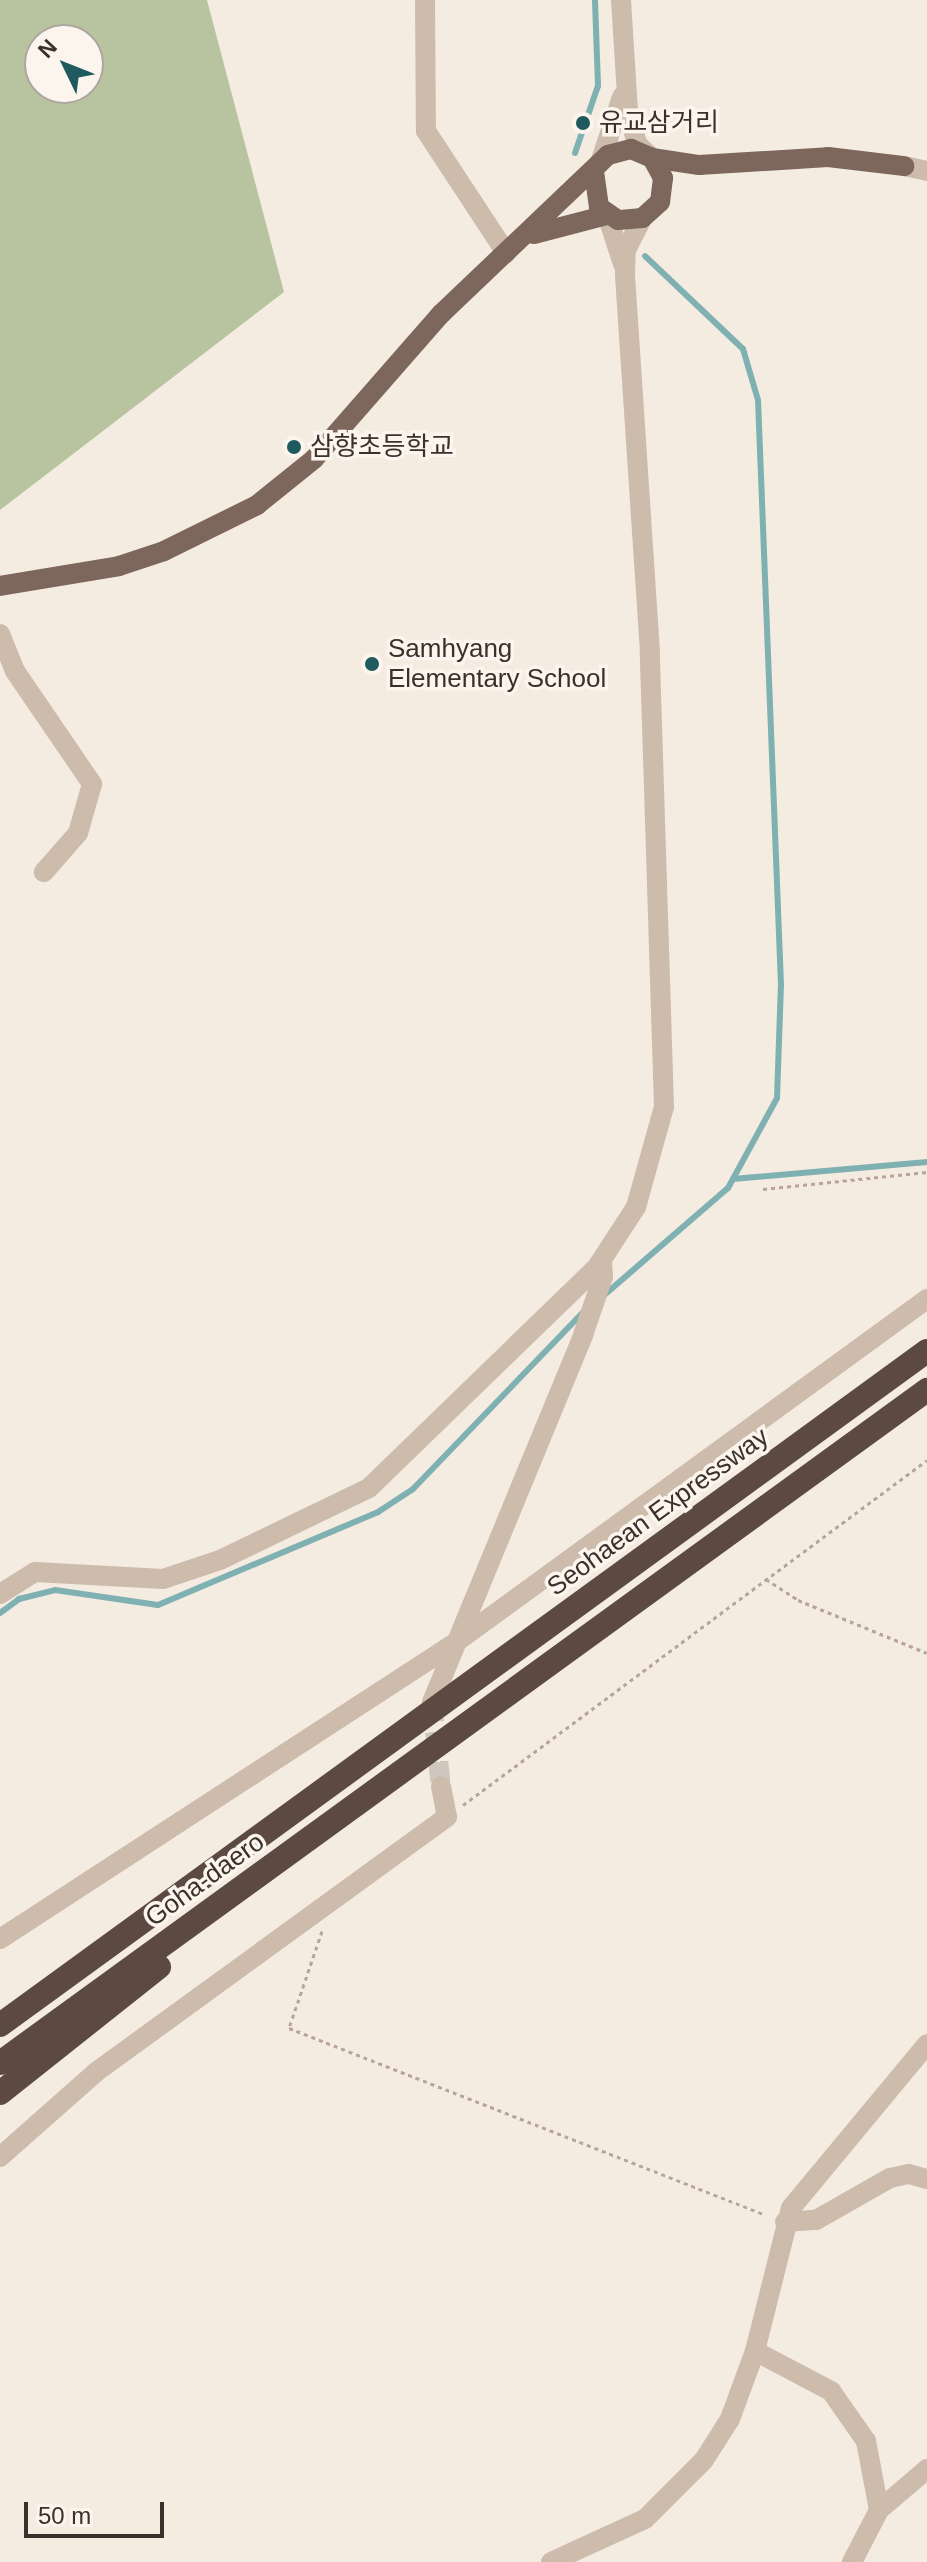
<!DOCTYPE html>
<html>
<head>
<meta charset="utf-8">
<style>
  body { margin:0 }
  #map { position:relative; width:927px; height:2562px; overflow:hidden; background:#f4ebe1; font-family:Helvetica,"Noto Sans KR",sans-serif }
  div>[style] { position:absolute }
  .green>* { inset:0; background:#b8c4a0 }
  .stream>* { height:6px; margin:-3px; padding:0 3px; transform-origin:3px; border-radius:3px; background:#7fb0b2 }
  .minor-tunnel>* { height:20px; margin-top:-10px; transform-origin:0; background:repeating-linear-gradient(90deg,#cfc6bd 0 20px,transparent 0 30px) }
  .path>* { height:3px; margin-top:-1.5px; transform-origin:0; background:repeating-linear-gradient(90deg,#b9a596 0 4px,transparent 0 8px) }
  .minor>* { height:20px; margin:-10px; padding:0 10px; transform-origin:10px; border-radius:10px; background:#cdbbac }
  .major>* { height:20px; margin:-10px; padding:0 10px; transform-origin:10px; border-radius:10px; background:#7d675c }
  .highway>* { height:24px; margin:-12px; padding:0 12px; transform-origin:12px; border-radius:12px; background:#5c4a42 }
  .dots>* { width:22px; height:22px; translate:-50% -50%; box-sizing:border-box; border:4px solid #fbf5ee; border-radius:50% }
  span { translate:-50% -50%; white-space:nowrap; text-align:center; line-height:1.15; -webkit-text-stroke:7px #fbf5ee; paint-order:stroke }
  .poi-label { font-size:26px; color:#3b302b }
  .left { translate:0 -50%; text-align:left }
  .street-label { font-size:26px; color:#3b302b }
  .north { position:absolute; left:24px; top:24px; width:80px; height:80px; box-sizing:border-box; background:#fbf5ee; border:2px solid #aea6a0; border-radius:50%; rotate:313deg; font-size:22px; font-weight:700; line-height:32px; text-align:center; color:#3b302b }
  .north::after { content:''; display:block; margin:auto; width:28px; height:36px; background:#1f5a5e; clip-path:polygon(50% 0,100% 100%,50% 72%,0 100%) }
  .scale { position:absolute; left:24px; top:2502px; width:140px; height:36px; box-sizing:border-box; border:4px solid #3b302b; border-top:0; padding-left:10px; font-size:24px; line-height:28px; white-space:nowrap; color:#3b302b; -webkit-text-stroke:6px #fbf5ee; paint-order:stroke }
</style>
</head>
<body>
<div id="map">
  <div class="green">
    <div style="clip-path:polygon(evenodd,0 0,207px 0,284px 292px,0 510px,0 0,40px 40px,88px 40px,88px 88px,40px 88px,40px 40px)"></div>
  </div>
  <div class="stream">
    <div style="left:575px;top:153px;width:71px;rotate:-71.1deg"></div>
    <div style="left:598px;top:86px;width:86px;rotate:-92deg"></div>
    <div style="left:733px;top:1179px;width:195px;rotate:-5deg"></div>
    <div style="left:602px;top:1297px;width:167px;rotate:-40.9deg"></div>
    <div style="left:728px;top:1188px;width:102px;rotate:-61.4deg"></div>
    <div style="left:777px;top:1098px;width:113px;rotate:-88deg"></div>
    <div style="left:781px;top:985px;width:585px;rotate:-92.25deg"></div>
    <div style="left:758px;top:400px;width:53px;rotate:-106.4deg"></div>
    <div style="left:743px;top:349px;width:135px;rotate:-136.5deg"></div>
    <div style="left:0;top:1613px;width:24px;rotate:-36deg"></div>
    <div style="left:19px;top:1599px;width:37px;rotate:-14deg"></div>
    <div style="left:55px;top:1590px;width:104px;rotate:8.3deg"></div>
    <div style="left:158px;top:1605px;width:239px;rotate:-22.9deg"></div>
    <div style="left:378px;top:1512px;width:42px;rotate:-33.3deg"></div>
    <div style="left:413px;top:1489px;width:247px;rotate:-46.1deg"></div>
  </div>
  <div class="minor-tunnel">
    <div style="left:432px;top:1702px;width:85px;rotate:84deg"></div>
  </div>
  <div class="path">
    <div style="left:763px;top:1189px;width:165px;rotate:-5.9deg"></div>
    <div style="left:766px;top:1579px;width:38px;rotate:33deg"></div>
    <div style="left:798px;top:1600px;width:139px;rotate:22.3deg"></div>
    <div style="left:463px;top:1805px;width:578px;rotate:-36.63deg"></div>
    <div style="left:322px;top:1931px;width:102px;rotate:108.8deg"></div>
    <div style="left:289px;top:2028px;width:512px;rotate:21.41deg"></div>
  </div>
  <div class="minor">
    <div style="left:425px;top:0;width:131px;rotate:89.6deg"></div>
    <div style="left:426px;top:131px;width:146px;rotate:56.7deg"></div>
    <div style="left:621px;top:0;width:112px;rotate:86.4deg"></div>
    <div style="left:628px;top:112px;width:33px;rotate:74deg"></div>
    <div style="left:637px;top:144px;width:21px;rotate:43deg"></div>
    <div style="left:600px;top:163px;width:70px;rotate:-71.6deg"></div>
    <div style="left:904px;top:166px;width:24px;rotate:12deg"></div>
    <div style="left:607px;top:215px;width:52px;rotate:71.9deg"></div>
    <div style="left:0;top:634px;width:40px;rotate:68deg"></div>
    <div style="left:15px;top:671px;width:137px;rotate:55.7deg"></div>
    <div style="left:92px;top:784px;width:51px;rotate:105.9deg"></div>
    <div style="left:78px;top:833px;width:52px;rotate:131.1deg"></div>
    <div style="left:0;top:1594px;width:41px;rotate:-32.2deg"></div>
    <div style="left:35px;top:1572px;width:128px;rotate:3.1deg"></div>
    <div style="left:163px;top:1579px;width:60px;rotate:-18.4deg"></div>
    <div style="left:220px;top:1560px;width:165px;rotate:-25.8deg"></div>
    <div style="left:369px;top:1488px;width:318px;rotate:-44.1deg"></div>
    <div style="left:597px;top:1267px;width:72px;rotate:-57deg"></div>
    <div style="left:636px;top:1207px;width:104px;rotate:-74.4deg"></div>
    <div style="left:664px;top:1107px;width:455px;rotate:-91.8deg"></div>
    <div style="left:650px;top:652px;width:379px;rotate:-93.8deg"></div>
    <div style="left:625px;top:274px;width:24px;rotate:-88deg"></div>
    <div style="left:626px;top:250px;width:36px;rotate:-63deg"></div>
    <div style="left:432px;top:1702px;width:397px;rotate:-67.6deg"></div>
    <div style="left:583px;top:1335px;width:61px;rotate:-71deg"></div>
    <div style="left:603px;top:1277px;width:16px;rotate:-94deg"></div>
    <div style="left:0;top:1939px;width:543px;rotate:-33.05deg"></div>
    <div style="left:455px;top:1643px;width:584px;rotate:-36.09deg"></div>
    <div style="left:0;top:2157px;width:128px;rotate:-41.5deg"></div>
    <div style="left:96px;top:2072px;width:434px;rotate:-36deg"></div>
    <div style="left:447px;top:1817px;width:31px;rotate:-101deg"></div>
    <div style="left:785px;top:2222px;width:31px;rotate:-4deg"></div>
    <div style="left:816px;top:2220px;width:85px;rotate:-29.6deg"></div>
    <div style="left:890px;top:2178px;width:19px;rotate:-12deg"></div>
    <div style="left:909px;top:2174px;width:19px;rotate:16deg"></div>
    <div style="left:755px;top:2351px;width:86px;rotate:27.8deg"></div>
    <div style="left:831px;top:2391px;width:61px;rotate:55deg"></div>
    <div style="left:866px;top:2441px;width:70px;rotate:79.3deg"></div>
    <div style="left:879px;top:2510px;width:59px;rotate:117.4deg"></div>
    <div style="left:879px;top:2510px;width:63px;rotate:-40.5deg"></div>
    <div style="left:551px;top:2562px;width:103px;rotate:-24.6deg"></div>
    <div style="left:645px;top:2519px;width:83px;rotate:-45deg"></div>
    <div style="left:704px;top:2460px;width:49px;rotate:-57.6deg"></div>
    <div style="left:730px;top:2419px;width:72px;rotate:-69.8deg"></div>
    <div style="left:755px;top:2351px;width:147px;rotate:-75.9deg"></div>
    <div style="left:791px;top:2208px;width:213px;rotate:-50.3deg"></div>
  </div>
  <div class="major">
    <div style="left:652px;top:158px;width:48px;rotate:8.5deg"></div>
    <div style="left:699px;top:165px;width:129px;rotate:-3.5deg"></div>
    <div style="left:828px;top:157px;width:77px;rotate:6.8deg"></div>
    <div style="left:534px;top:234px;width:75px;rotate:-14.6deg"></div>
    <div style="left:0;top:586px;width:121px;rotate:-9.5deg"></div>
    <div style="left:119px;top:566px;width:47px;rotate:-18.4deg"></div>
    <div style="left:164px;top:551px;width:104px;rotate:-26.3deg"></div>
    <div style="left:257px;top:505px;width:73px;rotate:-38.9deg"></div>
    <div style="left:314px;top:459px;width:193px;rotate:-48.8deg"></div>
    <div style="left:441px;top:314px;width:231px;rotate:-43.6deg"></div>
    <div style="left:608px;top:155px;width:24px;rotate:-15deg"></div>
    <div style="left:631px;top:149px;width:23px;rotate:23deg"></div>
    <div style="left:652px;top:158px;width:23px;rotate:61deg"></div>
    <div style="left:663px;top:178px;width:24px;rotate:97deg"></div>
    <div style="left:660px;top:202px;width:24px;rotate:138deg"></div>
    <div style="left:642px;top:218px;width:24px;rotate:175deg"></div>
    <div style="left:618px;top:220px;width:23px;rotate:-146deg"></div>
    <div style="left:599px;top:207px;width:34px;rotate:-98deg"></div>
  </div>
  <div class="highway">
    <div style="left:0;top:2025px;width:1146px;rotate:-36.02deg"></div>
    <div style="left:0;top:2063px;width:1146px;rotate:-35.98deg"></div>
    <div style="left:0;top:2093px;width:203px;rotate:-38.4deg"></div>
  </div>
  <div class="dots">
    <div style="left:583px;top:123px;background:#1f5a5e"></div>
    <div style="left:294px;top:447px;background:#1f5a5e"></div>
    <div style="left:372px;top:664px;background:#1f5a5e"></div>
  </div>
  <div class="poi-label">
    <span class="left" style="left:599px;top:123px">유교삼거리</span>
    <span class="left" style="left:310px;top:447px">삼향초등학교</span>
    <span class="left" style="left:388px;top:664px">Samhyang<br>Elementary School</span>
  </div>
  <div class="street-label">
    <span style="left:658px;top:1512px;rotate:-36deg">Seohaean Expressway</span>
    <span style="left:205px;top:1880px;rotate:-36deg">Goha-daero</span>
  </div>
  <div class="north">N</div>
  <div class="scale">50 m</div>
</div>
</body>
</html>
